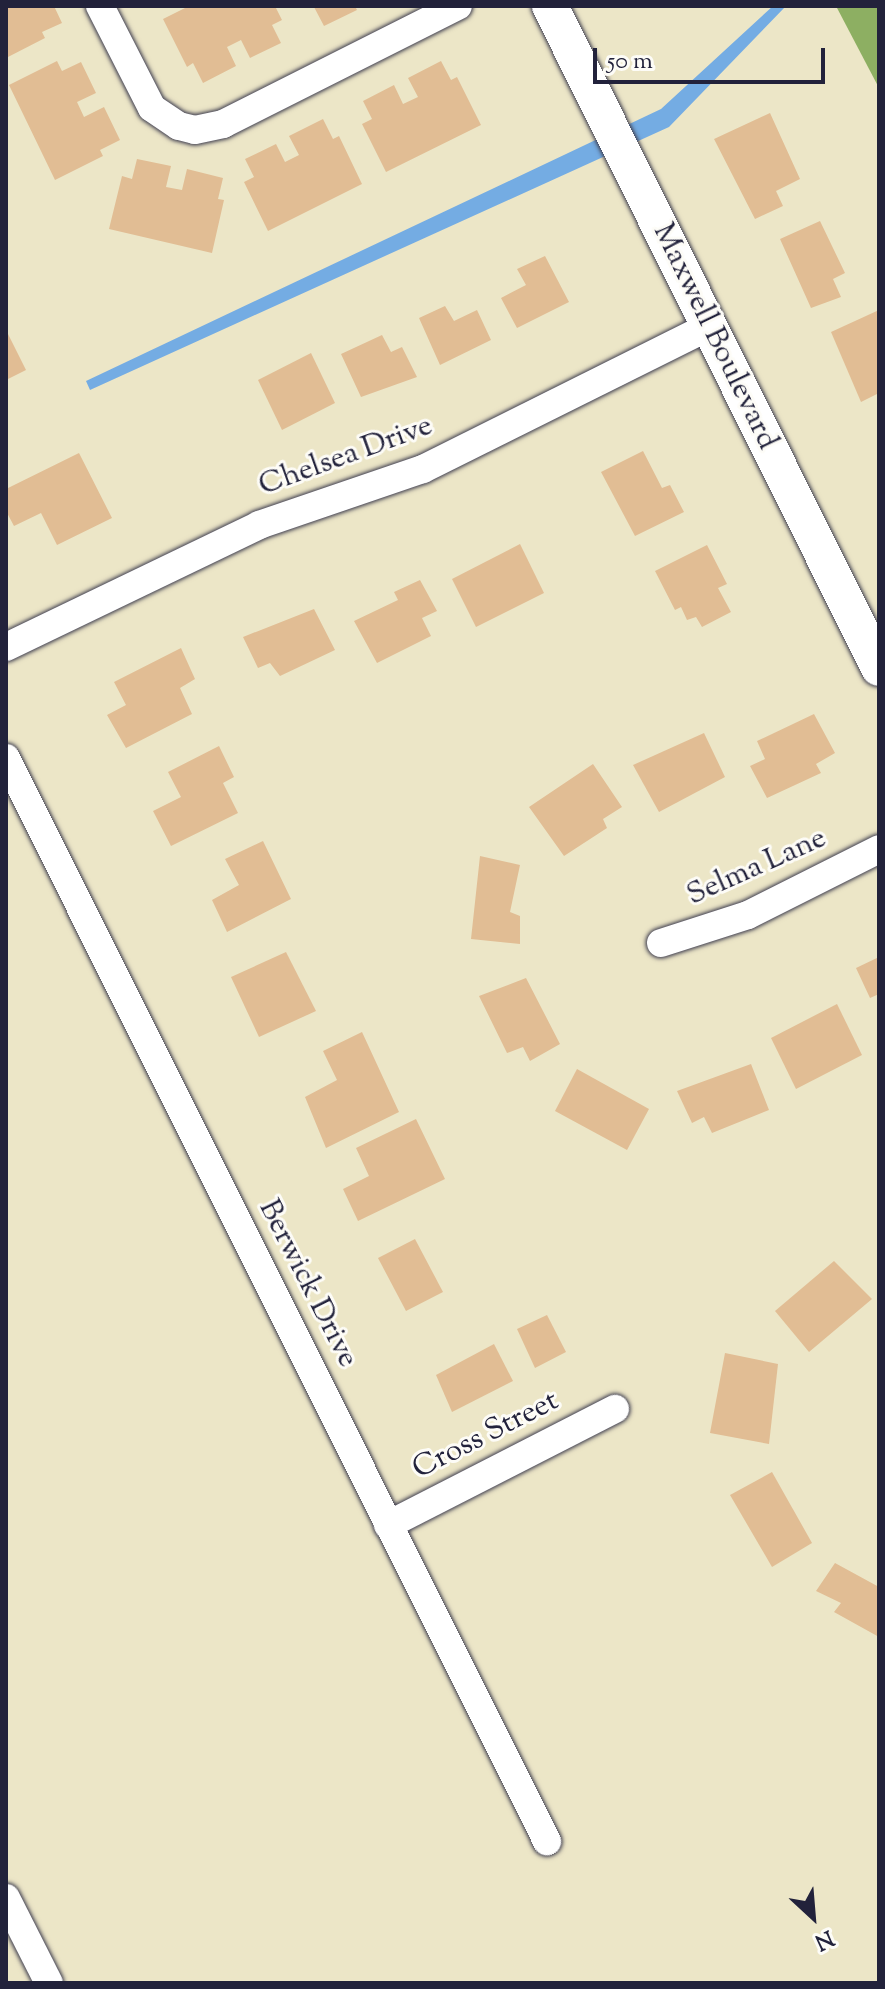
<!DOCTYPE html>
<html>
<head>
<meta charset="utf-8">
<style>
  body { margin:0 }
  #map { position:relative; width:885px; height:1989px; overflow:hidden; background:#ece6c7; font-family:"Sorts Mill Goudy",serif }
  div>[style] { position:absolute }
  .forest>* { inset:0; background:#8daf62 }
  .water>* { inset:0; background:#74ace3 }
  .building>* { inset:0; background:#e1bd94 }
  .roads { filter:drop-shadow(0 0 2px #403f50) drop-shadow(0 0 2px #403f50) }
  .minor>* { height:28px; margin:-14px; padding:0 14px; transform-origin:14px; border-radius:14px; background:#fff }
  .tertiary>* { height:36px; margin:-18px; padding:0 18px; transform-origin:18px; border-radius:18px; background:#fff }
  span { translate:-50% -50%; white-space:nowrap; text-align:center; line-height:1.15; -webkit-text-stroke:6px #fdfcf7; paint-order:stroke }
  .street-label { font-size:30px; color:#22223b }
  .frame { position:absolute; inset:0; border:8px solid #22223b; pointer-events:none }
  .north { position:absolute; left:773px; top:1877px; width:80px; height:80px; -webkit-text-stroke:6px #fdfcf7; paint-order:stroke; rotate:154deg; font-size:22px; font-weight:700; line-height:32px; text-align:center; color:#22223b }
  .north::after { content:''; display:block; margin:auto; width:28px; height:36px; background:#22223b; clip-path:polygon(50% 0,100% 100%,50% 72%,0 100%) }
  .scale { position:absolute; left:593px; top:48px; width:232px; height:36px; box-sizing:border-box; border:4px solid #22223b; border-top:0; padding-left:10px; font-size:24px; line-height:28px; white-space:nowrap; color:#22223b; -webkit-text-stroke:6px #fdfcf7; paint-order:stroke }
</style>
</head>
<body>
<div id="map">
  <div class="forest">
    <div style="clip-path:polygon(836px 6px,879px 6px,879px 88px)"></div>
  </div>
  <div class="water">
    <div style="clip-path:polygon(773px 6px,786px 6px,669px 127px,90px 390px,86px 381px,661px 109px)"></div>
  </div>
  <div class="building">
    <div style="clip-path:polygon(6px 6px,54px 6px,62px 23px,42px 32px,45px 38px,6px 58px)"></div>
    <div style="clip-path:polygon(189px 6px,275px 6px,282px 20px,272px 25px,281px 43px,250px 58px,241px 40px,227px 47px,236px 66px,203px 83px,193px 63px,187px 67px,163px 19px)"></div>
    <div style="clip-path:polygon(306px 6px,355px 6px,357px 10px,324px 26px,314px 7px)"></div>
    <div style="clip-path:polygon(57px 61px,62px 71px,81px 62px,96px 93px,77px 102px,84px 117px,104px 107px,120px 140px,100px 150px,103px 156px,55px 180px,9px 85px)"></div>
    <div style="clip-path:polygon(441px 61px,451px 80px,457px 77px,481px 125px,386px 172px,362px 124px,372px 119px,363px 101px,394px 85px,403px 104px,418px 97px,408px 78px)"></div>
    <div style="clip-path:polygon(770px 113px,800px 179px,776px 191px,783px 206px,755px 219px,714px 139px)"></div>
    <div style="clip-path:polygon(323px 119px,333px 139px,339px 136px,362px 184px,268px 231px,244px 182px,254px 177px,245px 159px,276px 144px,285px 162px,299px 155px,289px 136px)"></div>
    <div style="clip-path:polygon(137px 159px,171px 166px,166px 187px,182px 190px,187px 169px,223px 178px,218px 199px,224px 200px,212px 253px,109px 229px,122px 176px,132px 179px)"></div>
    <div style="clip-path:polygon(820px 221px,845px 273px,833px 279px,841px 297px,811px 308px,780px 239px)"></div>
    <div style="clip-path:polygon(545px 256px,569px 302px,517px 328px,501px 298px,526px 285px,517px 269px)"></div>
    <div style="clip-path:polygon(445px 306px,454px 321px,477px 310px,491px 340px,440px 365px,419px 318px)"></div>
    <div style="clip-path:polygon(879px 310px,879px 393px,861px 402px,831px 332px)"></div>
    <div style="clip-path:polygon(6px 330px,26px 370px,6px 380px)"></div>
    <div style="clip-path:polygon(382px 335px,391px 352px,402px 347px,417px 377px,361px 397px,341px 354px)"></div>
    <div style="clip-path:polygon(311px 353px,335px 403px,282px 430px,258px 380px)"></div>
    <div style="clip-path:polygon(643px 451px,662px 488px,670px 485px,684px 512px,635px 536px,601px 472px)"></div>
    <div style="clip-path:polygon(79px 453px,112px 518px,57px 545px,41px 513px,14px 526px,6px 511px,6px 489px)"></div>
    <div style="clip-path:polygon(520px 544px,544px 593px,476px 627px,452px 579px)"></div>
    <div style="clip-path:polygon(707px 545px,727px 584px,718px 588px,731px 612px,702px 627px,696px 617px,687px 620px,681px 607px,675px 610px,655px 571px)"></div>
    <div style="clip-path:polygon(420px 580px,437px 611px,422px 618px,431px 636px,377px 663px,354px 621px,398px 600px,394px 592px)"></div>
    <div style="clip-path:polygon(314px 609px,335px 650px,280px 676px,270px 663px,258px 668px,243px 637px)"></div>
    <div style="clip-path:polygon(181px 648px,195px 679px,180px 688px,192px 714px,126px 748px,107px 715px,126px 705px,114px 682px)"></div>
    <div style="clip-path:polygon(814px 714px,835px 753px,816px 764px,821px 773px,767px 798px,750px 766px,765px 759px,757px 741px)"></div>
    <div style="clip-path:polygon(704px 733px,725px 777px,659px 812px,633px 765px)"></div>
    <div style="clip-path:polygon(219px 746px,234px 777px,223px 783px,238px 813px,171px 846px,153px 811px,181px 797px,168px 772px)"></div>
    <div style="clip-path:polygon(593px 764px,622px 807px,603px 819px,607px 828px,564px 856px,529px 807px)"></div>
    <div style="clip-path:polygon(263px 841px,291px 899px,227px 932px,212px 900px,239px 885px,225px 859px)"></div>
    <div style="clip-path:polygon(480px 856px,520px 865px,510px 912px,520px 916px,520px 944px,471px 939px)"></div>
    <div style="clip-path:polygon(286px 952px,316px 1011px,259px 1037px,231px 977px)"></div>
    <div style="clip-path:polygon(879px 957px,879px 994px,870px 998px,856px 968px)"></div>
    <div style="clip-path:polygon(526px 978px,560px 1044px,530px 1061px,523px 1047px,507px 1053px,479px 996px)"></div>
    <div style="clip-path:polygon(837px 1004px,862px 1055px,796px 1089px,771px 1038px)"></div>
    <div style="clip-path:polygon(362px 1032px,399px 1112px,326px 1148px,305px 1097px,337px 1080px,323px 1051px)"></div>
    <div style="clip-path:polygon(751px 1064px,769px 1110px,712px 1133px,704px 1117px,692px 1123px,677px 1091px)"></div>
    <div style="clip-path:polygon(577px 1069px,649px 1109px,627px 1150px,555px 1111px)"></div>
    <div style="clip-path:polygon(416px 1119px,445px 1179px,358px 1221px,343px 1189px,369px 1176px,356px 1148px)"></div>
    <div style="clip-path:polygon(415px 1239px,443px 1292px,406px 1311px,378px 1258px)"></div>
    <div style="clip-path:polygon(834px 1261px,872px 1299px,809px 1352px,775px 1311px)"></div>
    <div style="clip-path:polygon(547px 1315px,566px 1352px,535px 1368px,517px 1329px)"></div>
    <div style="clip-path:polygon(494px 1344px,513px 1381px,452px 1412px,436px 1375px)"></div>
    <div style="clip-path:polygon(725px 1353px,778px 1364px,769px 1444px,710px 1433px)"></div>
    <div style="clip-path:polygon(772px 1472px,812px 1543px,772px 1567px,730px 1495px)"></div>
    <div style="clip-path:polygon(835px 1563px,879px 1587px,879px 1637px,834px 1612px,841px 1603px,816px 1591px)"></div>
  </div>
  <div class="roads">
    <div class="minor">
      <div style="left:100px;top:6px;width:114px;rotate:63deg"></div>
      <div style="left:152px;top:108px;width:32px;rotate:34deg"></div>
      <div style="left:179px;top:126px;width:16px;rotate:14deg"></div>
      <div style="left:195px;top:130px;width:29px;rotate:-12deg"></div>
      <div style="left:223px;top:124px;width:263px;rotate:-26.7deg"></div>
      <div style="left:6px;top:647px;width:281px;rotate:-25.7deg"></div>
      <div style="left:259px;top:525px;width:173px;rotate:-18.9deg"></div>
      <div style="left:423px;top:469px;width:318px;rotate:-26.5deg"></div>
      <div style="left:6px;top:758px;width:1211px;rotate:63.46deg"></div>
      <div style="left:661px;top:943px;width:91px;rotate:-17.8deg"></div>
      <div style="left:748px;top:915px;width:147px;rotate:-26.7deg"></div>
      <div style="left:388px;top:1525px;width:255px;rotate:-27.1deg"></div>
      <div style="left:6px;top:1898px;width:95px;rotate:63.2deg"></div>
    </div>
    <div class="tertiary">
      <div style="left:550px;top:6px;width:739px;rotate:63.57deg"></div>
    </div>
  </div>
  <div class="street-label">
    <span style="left:714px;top:337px;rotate:64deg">Maxwell Boulevard</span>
    <span style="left:346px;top:457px;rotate:-20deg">Chelsea Drive</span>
    <span style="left:757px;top:868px;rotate:-24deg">Selma Lane</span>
    <span style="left:307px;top:1284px;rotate:63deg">Berwick Drive</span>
    <span style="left:486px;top:1436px;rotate:-27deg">Cross Street</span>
  </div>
  <div class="frame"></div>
  <div class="north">N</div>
  <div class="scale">50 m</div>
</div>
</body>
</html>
